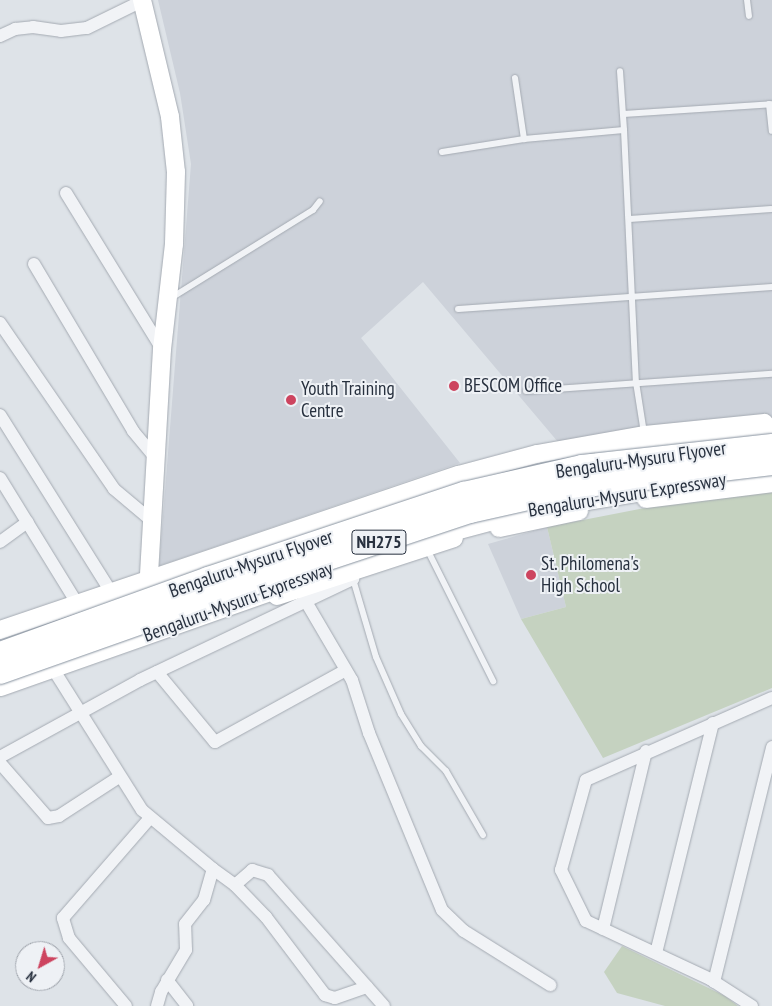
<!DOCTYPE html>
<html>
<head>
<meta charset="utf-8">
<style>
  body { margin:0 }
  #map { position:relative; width:772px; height:1006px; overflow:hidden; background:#dee3e8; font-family:"PT Sans Narrow",sans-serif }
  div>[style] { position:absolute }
  .built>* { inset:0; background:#cdd2da }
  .green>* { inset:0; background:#c5d2c0 }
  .roads { filter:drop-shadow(0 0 1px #a4aab2) drop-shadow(0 0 1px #a4aab2) }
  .lane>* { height:6px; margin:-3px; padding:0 3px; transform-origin:3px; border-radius:3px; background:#f1f3f6 }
  .street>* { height:12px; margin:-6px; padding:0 6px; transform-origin:6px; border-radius:6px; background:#f1f3f6 }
  .secondary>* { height:18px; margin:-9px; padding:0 9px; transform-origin:9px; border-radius:9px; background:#fff }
  .highway>* { height:22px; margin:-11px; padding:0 11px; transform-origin:11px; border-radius:11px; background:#fff }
  .bridges { filter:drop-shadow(0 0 1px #86919e) drop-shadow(0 0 1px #86919e) }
  .highway-bridge>* { height:22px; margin:-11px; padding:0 11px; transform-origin:11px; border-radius:11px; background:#fff }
  .dots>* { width:14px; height:14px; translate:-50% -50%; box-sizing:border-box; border:2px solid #eef1f5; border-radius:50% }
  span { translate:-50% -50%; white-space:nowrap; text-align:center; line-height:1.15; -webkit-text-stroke:4px #eef1f5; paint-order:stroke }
  .shield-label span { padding:1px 4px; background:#eef1f5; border:1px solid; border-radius:4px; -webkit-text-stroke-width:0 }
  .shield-label { font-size:18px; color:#28313f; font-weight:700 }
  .poi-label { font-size:19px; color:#28313f }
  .left { translate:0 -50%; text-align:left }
  .street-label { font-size:19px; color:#28313f }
  .north { position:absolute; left:15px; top:941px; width:50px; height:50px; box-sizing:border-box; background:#eef1f5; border:1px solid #9fa4ac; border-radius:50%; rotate:219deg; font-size:14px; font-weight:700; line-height:20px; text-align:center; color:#28313f }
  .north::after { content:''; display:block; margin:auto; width:18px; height:22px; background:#cd445f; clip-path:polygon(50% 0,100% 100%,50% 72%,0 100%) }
</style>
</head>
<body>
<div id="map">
  <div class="built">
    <div style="clip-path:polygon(158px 0,772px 0,772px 418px,558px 442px,423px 282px,361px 338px,460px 463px,159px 566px,191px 164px,180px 93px)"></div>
    <div style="clip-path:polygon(547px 527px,566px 607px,521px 619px,488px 544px)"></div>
  </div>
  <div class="green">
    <div style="clip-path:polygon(772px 490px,772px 688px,603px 758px,521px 619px,566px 607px,547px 527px,655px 506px)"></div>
    <div style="clip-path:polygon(622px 946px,725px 996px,738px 1006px,665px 1006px,617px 993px,604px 972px)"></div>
  </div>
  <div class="roads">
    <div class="lane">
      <div style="left:747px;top:0;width:16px;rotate:83deg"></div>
      <div style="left:515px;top:78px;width:62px;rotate:81.6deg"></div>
      <div style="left:769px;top:104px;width:27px;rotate:84deg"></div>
      <div style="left:623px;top:114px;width:149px;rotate:-3.8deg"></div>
      <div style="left:624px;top:130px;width:252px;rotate:87.3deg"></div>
      <div style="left:636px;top:382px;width:52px;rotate:81.1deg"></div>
      <div style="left:442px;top:152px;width:83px;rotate:-9deg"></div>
      <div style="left:524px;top:139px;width:100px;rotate:-5.1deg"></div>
      <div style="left:624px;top:130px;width:59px;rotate:-93.9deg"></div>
      <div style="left:629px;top:219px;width:143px;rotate:-4deg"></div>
      <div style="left:171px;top:298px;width:167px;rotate:-31.8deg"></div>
      <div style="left:313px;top:210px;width:11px;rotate:-52deg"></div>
      <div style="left:458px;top:309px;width:315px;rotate:-4deg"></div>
      <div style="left:526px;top:391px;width:247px;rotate:-4deg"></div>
      <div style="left:427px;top:549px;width:148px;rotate:63.4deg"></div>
      <div style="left:353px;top:579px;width:81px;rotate:73.6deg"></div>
      <div style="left:376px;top:657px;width:62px;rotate:66.3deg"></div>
      <div style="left:401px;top:714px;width:38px;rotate:58deg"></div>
      <div style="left:421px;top:746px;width:35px;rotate:45deg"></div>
      <div style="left:446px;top:771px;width:74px;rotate:60deg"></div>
    </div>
    <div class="street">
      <div style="left:0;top:36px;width:17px;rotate:-25deg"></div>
      <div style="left:15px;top:29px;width:18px;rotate:-6deg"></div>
      <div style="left:33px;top:27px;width:28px;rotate:8deg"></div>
      <div style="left:61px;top:31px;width:26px;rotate:-7deg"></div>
      <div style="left:87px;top:28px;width:61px;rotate:-26.1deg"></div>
      <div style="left:66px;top:193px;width:183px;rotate:58.4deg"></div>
      <div style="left:34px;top:264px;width:194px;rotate:59.3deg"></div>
      <div style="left:133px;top:431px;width:35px;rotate:50deg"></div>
      <div style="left:0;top:323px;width:201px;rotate:55.5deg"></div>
      <div style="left:114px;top:489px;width:48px;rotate:40deg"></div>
      <div style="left:0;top:415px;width:209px;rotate:57.9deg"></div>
      <div style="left:0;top:478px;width:149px;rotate:58.4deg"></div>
      <div style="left:0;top:542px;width:34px;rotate:-36deg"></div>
      <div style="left:305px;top:600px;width:93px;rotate:59.6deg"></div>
      <div style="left:352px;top:680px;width:56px;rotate:72.2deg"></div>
      <div style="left:369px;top:733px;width:191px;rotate:67.6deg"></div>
      <div style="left:442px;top:910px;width:30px;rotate:44deg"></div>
      <div style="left:464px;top:931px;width:102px;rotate:32.1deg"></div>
      <div style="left:55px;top:672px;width:163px;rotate:57.8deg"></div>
      <div style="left:142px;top:810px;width:92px;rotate:39.7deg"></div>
      <div style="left:157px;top:672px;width:91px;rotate:50.4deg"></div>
      <div style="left:215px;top:742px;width:149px;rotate:-28.8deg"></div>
      <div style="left:0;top:757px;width:160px;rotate:-28.8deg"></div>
      <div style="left:140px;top:680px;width:236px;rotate:-25.4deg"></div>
      <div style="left:353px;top:579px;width:3px;rotate:-108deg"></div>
      <div style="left:0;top:763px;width:73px;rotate:48.9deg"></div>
      <div style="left:48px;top:818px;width:11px;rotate:-10deg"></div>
      <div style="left:59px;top:816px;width:72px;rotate:-33deg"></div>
      <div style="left:235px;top:885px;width:23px;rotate:-41deg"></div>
      <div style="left:252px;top:870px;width:17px;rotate:17deg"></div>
      <div style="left:268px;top:875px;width:175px;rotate:48.5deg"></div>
      <div style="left:603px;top:929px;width:183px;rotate:-76.4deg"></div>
      <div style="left:656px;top:953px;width:237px;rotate:-76.1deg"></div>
      <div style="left:167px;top:980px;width:33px;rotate:52deg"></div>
      <div style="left:714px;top:982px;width:242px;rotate:-76.1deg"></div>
      <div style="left:126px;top:1006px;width:89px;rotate:-130deg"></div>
      <div style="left:69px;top:938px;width:21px;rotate:-107deg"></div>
      <div style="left:63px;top:918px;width:133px;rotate:-49deg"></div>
      <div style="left:157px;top:1006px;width:15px;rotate:-74deg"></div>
      <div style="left:161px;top:992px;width:49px;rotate:-59.2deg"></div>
      <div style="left:186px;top:950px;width:26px;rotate:-92deg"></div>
      <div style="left:185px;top:924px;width:31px;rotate:-52deg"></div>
      <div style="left:204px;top:900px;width:32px;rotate:-74deg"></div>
      <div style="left:213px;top:869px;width:27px;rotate:36deg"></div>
      <div style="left:235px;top:885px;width:45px;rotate:45.9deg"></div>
      <div style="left:266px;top:917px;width:98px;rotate:52.9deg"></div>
      <div style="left:325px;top:995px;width:10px;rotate:17deg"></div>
      <div style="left:335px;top:998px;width:34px;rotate:-19deg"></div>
      <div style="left:752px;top:1006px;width:50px;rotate:-147.3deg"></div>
      <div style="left:710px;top:979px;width:137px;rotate:-154.9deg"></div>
      <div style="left:586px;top:921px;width:57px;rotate:-116.1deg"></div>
      <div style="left:561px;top:870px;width:93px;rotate:-74.5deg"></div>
      <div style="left:586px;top:780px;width:203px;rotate:-23.8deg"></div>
    </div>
    <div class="secondary">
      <div style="left:142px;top:0;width:120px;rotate:76.5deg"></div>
      <div style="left:170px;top:117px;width:55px;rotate:83.8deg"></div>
      <div style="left:176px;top:172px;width:72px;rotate:91.6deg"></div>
      <div style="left:174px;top:244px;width:106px;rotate:96.5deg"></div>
      <div style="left:162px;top:349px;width:240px;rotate:93.3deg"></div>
      <div style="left:646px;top:499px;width:127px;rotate:-7.2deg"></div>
      <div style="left:499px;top:528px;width:82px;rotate:-12deg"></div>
      <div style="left:277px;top:596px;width:186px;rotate:-18.1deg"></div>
      <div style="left:0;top:630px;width:484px;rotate:-18.7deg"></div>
      <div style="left:459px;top:475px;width:81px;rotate:-15.1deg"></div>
      <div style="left:537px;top:454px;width:110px;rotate:-10deg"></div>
      <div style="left:645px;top:435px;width:120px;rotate:-5.8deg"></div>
    </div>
    <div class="highway">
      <div style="left:606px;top:453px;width:167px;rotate:-6.9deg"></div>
      <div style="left:436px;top:534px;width:106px;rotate:-14.7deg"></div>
      <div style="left:539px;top:507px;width:124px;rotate:-9.3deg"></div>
      <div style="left:0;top:685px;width:306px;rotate:-19.4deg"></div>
    </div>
  </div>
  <div class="bridges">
    <div class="highway-bridge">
      <div style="left:0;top:653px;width:221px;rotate:-19.8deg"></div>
      <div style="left:208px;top:578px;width:270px;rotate:-18.4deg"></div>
      <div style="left:464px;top:493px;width:121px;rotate:-12.9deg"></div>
      <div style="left:582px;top:466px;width:191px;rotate:-6.3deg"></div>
      <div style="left:0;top:673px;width:230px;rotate:-19.5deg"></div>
      <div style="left:217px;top:596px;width:267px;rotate:-18.4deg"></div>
      <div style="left:470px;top:512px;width:119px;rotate:-12.6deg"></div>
      <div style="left:586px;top:486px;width:187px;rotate:-6.7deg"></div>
    </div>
  </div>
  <div class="dots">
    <div style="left:454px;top:386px;background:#cd445f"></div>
    <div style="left:291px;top:400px;background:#cd445f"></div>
    <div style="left:531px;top:575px;background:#cd445f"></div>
  </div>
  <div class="shield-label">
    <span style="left:379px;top:542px">NH275</span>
  </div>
  <div class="poi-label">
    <span class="left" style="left:464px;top:386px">BESCOM Office</span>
    <span class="left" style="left:301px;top:400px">Youth Training<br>Centre</span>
    <span class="left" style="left:541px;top:575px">St. Philomena's<br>High School</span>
  </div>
  <div class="street-label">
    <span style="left:641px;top:460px;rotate:-8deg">Bengaluru-Mysuru Flyover</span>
    <span style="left:627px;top:495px;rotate:-9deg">Bengaluru-Mysuru Expressway</span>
    <span style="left:251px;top:564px;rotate:-19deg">Bengaluru-Mysuru Flyover</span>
    <span style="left:238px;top:602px;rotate:-20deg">Bengaluru-Mysuru Expressway</span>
  </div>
  <div class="north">N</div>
</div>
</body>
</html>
